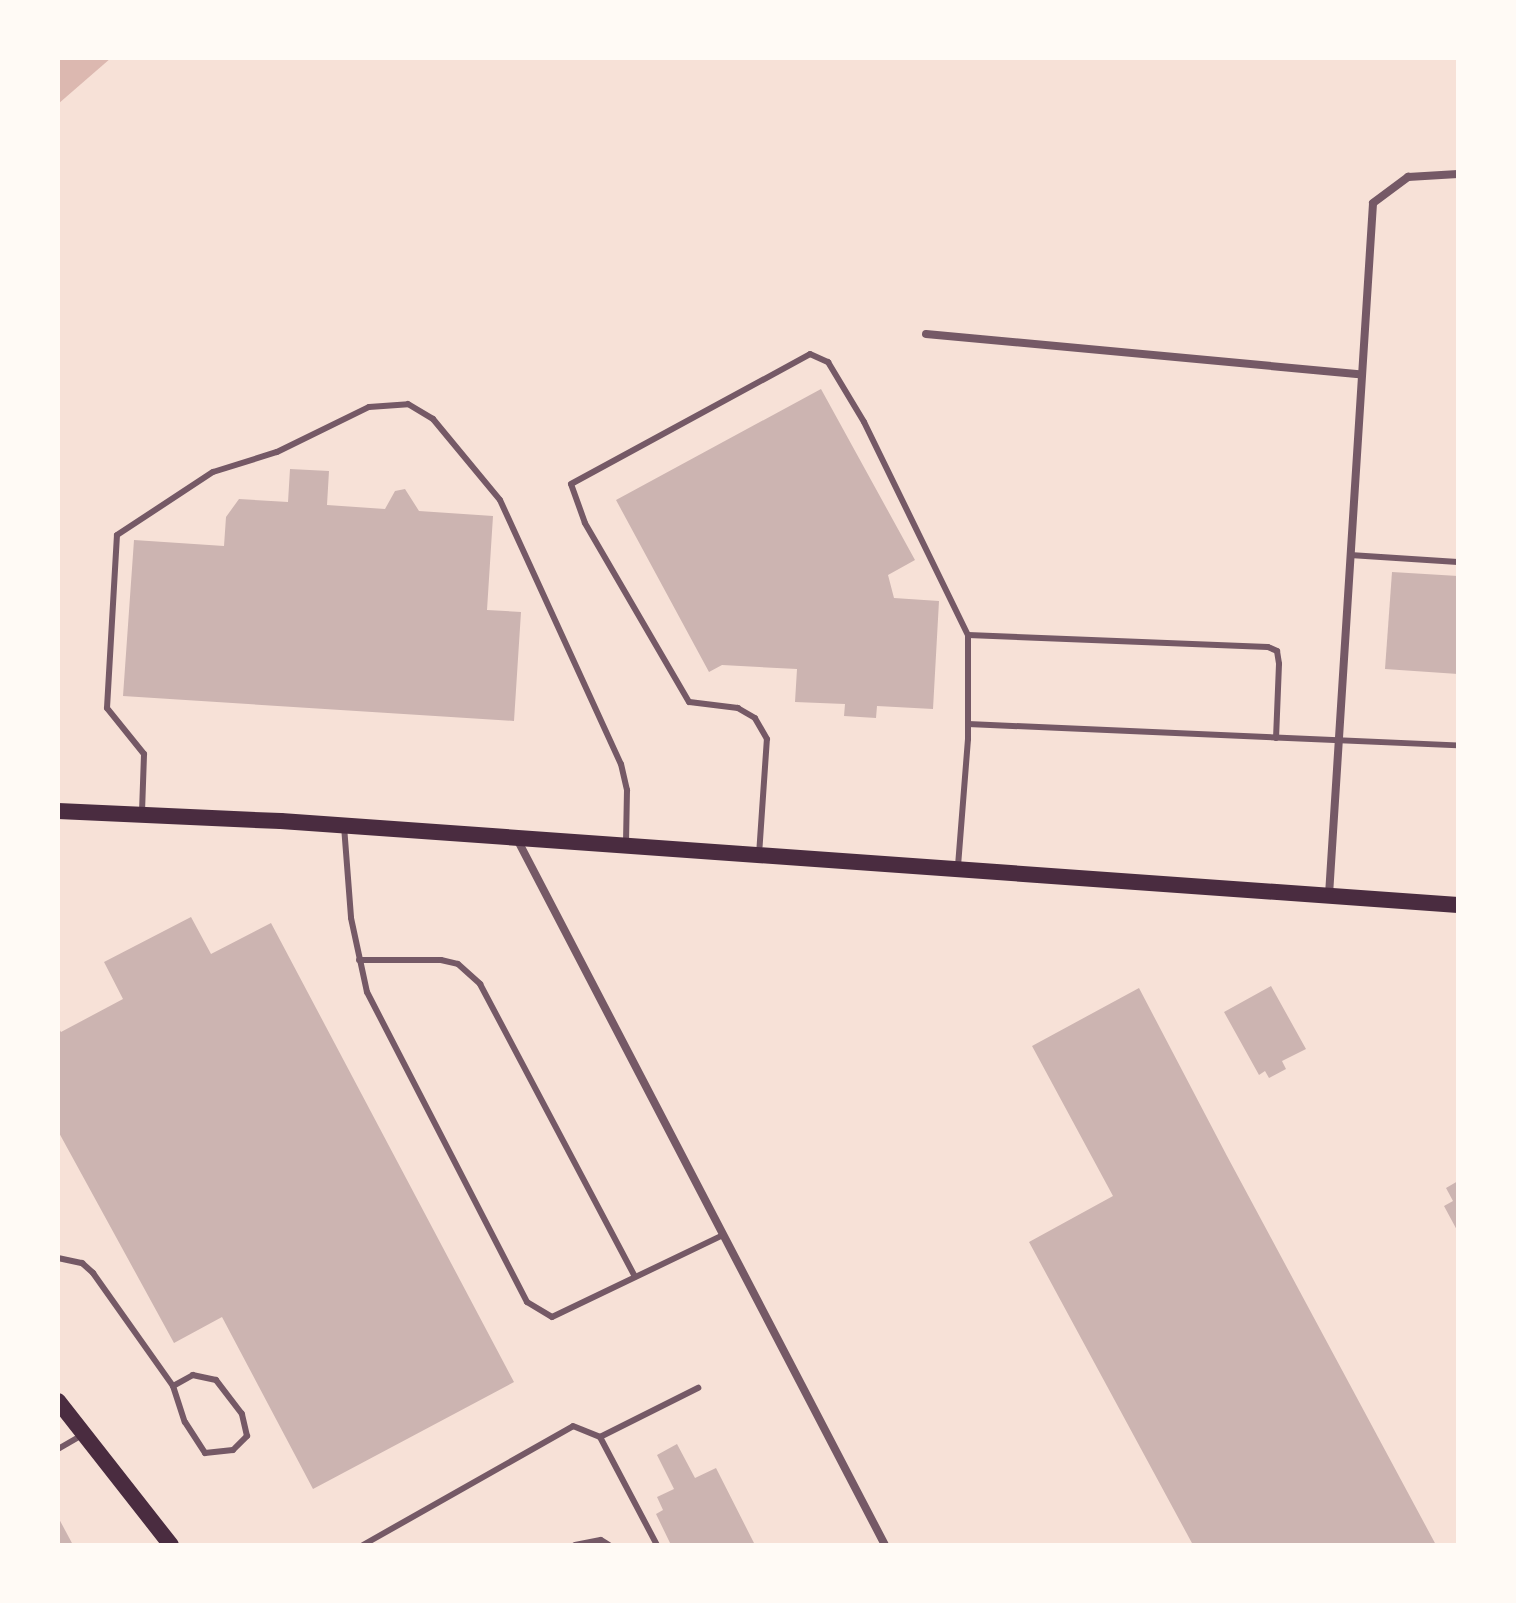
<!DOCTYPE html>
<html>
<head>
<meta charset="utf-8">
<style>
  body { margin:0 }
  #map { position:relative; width:1516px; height:1603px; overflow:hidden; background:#f7e1d7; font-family:Rubik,sans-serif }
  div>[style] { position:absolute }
  .water>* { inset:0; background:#dcb8b0 }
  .building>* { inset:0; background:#ccb4b1 }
  .service>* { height:6px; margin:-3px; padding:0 3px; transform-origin:3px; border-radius:3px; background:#755966 }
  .minor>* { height:8px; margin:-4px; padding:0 4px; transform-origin:4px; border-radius:4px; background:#755966 }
  .secondary>* { height:16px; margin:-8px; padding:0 8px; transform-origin:8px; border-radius:8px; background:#4a2c40 }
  span { translate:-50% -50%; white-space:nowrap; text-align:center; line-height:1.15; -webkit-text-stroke:6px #fffaf5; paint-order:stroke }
  .frame { position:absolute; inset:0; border:60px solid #fffaf5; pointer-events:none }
</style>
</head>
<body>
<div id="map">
  <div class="water">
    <div style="clip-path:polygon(58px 58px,111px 58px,58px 104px)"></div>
  </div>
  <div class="building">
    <div style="clip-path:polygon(821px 389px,915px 560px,888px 575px,894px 598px,939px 601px,933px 709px,877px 706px,876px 718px,844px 716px,845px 704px,795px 702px,797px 669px,722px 665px,709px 672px,616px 500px)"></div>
    <div style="clip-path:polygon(290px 469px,329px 471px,327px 505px,385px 509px,395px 491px,405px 489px,419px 511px,493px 516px,487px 610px,521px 612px,514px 721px,123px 696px,134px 540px,224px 546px,226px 517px,239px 499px,288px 502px)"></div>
    <div style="clip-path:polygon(1392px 572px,1458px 576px,1458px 674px,1385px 669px)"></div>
    <div style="clip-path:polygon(191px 917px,211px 954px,271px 923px,514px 1382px,313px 1489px,222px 1317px,174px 1343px,58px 1131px,58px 1027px,61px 1032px,123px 999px,104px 962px)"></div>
    <div style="clip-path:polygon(1271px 986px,1306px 1049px,1282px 1061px,1286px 1069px,1269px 1078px,1265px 1071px,1259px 1075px,1224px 1012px)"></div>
    <div style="clip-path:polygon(1139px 988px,1227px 1156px,1436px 1545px,1193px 1545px,1029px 1242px,1113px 1196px,1032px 1046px)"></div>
    <div style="clip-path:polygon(1458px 1181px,1458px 1232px,1444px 1206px,1453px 1201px,1446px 1188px)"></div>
    <div style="clip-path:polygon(677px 1444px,695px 1478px,716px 1468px,755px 1545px,671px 1545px,656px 1514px,663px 1510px,657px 1497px,674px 1489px,657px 1455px)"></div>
    <div style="clip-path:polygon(58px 1517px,73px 1545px,58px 1545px)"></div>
  </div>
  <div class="service">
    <div style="left:1350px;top:555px;width:108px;rotate:3.7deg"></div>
    <div style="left:968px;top:635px;width:300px;rotate:2.3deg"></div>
    <div style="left:1268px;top:647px;width:10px;rotate:24deg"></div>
    <div style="left:1277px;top:651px;width:13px;rotate:81deg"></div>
    <div style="left:1279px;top:664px;width:74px;rotate:92.3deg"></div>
    <div style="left:968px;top:724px;width:490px;rotate:2.5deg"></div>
    <div style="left:142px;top:812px;width:58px;rotate:-88deg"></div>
    <div style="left:144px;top:754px;width:59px;rotate:-128.8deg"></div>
    <div style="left:107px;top:708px;width:173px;rotate:-86.7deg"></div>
    <div style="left:117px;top:535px;width:115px;rotate:-33.3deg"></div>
    <div style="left:213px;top:472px;width:67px;rotate:-17.4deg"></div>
    <div style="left:277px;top:452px;width:102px;rotate:-26.1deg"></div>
    <div style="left:369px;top:407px;width:39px;rotate:-4deg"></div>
    <div style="left:408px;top:404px;width:29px;rotate:31deg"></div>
    <div style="left:433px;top:419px;width:105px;rotate:50.4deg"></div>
    <div style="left:500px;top:500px;width:290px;rotate:65.4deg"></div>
    <div style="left:621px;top:764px;width:27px;rotate:77deg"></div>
    <div style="left:627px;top:790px;width:52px;rotate:91.1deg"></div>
    <div style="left:344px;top:826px;width:92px;rotate:85.6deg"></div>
    <div style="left:351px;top:918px;width:76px;rotate:77.8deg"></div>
    <div style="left:367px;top:992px;width:349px;rotate:62.7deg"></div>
    <div style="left:527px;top:1302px;width:29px;rotate:31deg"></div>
    <div style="left:552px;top:1317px;width:190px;rotate:-25.6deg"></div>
    <div style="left:759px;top:855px;width:116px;rotate:-86.1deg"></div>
    <div style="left:767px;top:739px;width:24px;rotate:-120deg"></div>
    <div style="left:755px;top:718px;width:20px;rotate:-150deg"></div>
    <div style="left:738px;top:708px;width:49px;rotate:-173deg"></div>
    <div style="left:689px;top:702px;width:207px;rotate:-120.2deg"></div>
    <div style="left:585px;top:523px;width:41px;rotate:-109.7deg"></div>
    <div style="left:571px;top:484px;width:272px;rotate:-28.5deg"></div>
    <div style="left:810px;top:354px;width:20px;rotate:24deg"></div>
    <div style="left:828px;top:362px;width:70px;rotate:59deg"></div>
    <div style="left:864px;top:422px;width:237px;rotate:64deg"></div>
    <div style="left:968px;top:635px;width:104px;rotate:90deg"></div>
    <div style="left:968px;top:739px;width:127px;rotate:94.5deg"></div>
    <div style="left:359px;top:960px;width:82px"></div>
    <div style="left:441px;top:960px;width:17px;rotate:13deg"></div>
    <div style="left:458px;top:964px;width:30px;rotate:42deg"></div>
    <div style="left:480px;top:984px;width:331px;rotate:62.1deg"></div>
    <div style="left:58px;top:1258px;width:25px;rotate:12deg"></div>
    <div style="left:82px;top:1263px;width:15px;rotate:42deg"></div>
    <div style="left:93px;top:1273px;width:138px;rotate:54.7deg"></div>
    <div style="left:173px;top:1386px;width:38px;rotate:72deg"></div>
    <div style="left:185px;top:1422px;width:37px;rotate:57deg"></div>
    <div style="left:205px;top:1453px;width:28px;rotate:-6deg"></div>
    <div style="left:233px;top:1450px;width:20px;rotate:-45deg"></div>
    <div style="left:247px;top:1436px;width:23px;rotate:-103deg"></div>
    <div style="left:242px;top:1414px;width:43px;rotate:-127.4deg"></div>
    <div style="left:216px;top:1380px;width:24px;rotate:-168deg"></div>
    <div style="left:193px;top:1375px;width:23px;rotate:151deg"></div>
    <div style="left:600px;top:1437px;width:110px;rotate:-26.6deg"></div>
    <div style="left:58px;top:1449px;width:28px;rotate:-30deg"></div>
    <div style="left:363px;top:1545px;width:241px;rotate:-29.5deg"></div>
    <div style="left:573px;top:1426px;width:29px;rotate:22deg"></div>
    <div style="left:600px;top:1437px;width:122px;rotate:62.2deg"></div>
    <div style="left:575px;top:1545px;width:26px;rotate:-11deg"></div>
    <div style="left:601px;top:1540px;width:9px;rotate:32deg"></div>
  </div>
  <div class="minor">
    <div style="left:926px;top:334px;width:435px;rotate:5.3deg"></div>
    <div style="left:517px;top:839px;width:796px;rotate:62.47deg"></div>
    <div style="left:1329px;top:895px;width:693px;rotate:-86.36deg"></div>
    <div style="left:1373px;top:203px;width:44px;rotate:-36.6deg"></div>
    <div style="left:1408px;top:177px;width:50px;rotate:-3.4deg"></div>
  </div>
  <div class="secondary">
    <div style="left:58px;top:811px;width:223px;rotate:2.6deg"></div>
    <div style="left:281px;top:821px;width:1180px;rotate:4.08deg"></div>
    <div style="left:58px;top:1401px;width:183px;rotate:51.9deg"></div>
  </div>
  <div class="frame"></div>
</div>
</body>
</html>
